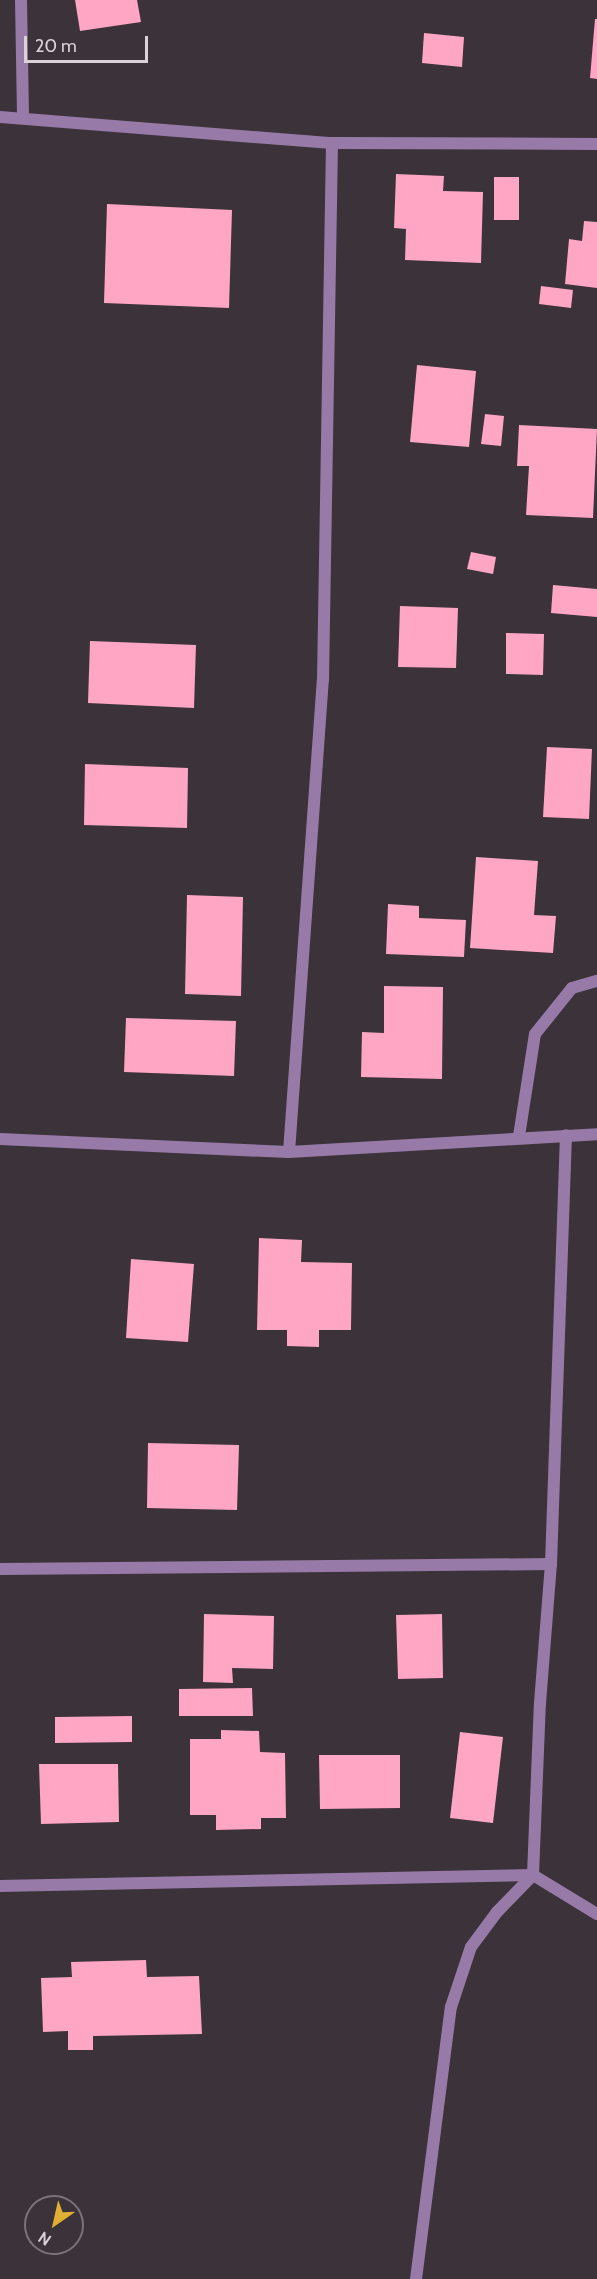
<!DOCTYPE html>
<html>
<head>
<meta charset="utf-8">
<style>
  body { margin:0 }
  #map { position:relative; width:597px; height:2279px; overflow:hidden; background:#3b3339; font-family:Cabin,sans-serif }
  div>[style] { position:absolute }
  .building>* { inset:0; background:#fea6c4 }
  .minor>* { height:12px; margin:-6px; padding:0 6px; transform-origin:6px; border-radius:6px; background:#987aa8 }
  span { translate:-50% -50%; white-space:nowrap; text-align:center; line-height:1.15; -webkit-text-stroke:6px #3b3339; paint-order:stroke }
  .north { position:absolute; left:24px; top:2195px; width:60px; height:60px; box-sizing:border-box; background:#3b3339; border:2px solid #7a7378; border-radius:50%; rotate:214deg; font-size:16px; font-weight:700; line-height:24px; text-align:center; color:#d9d3d7 }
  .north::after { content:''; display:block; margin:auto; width:21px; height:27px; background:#dfb034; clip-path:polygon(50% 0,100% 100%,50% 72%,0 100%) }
  .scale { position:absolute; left:24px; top:36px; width:124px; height:27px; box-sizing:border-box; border:3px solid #d9d3d7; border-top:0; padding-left:8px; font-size:18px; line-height:21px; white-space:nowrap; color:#d9d3d7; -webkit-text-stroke:4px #3b3339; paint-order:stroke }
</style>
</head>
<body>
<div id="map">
  <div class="building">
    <div style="clip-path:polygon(75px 0,137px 0,141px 22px,80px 31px)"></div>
    <div style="clip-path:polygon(595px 19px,597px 19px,597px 79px,590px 78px)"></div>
    <div style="clip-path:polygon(424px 33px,464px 37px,462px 67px,422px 63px)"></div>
    <div style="clip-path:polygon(396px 174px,444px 176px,443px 191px,483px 192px,481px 263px,405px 260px,406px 229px,394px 228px)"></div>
    <div style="clip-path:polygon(494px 177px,519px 177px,519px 220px,494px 220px)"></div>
    <div style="clip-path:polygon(107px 204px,232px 210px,229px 308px,104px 303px)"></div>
    <div style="clip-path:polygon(584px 221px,597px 222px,597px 288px,565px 284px,569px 239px,582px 241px)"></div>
    <div style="clip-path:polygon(541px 286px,573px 290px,571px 308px,539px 304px)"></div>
    <div style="clip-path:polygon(417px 365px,476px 371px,469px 447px,410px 442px)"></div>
    <div style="clip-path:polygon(485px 414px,504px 416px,501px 446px,481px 444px)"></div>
    <div style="clip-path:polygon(519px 425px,597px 429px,593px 518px,526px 515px,529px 466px,517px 466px)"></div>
    <div style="clip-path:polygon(471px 552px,496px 557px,493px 574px,467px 569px)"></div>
    <div style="clip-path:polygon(553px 585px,597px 589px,597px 617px,551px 613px)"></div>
    <div style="clip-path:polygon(400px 606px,458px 608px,456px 668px,398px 667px)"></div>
    <div style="clip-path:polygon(506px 633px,544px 634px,543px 675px,506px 674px)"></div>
    <div style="clip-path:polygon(90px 641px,196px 645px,194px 708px,88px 703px)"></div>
    <div style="clip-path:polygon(547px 747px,592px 749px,589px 819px,543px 817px)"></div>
    <div style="clip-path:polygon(85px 764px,188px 768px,187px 828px,84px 825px)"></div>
    <div style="clip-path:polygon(476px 857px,538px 861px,534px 915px,556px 916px,553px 953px,470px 948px)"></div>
    <div style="clip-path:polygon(187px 895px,243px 897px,241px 996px,185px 994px)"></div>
    <div style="clip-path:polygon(388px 904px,419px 906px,419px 918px,466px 920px,464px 957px,386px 954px)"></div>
    <div style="clip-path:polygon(384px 986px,443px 987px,442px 1079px,361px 1077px,362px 1032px,384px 1033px)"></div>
    <div style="clip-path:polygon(126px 1018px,236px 1021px,234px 1076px,124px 1072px)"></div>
    <div style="clip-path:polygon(259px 1238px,302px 1240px,301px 1262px,352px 1263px,351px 1330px,319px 1330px,319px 1347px,287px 1346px,287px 1330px,257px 1330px)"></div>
    <div style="clip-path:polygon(131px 1259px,194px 1264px,188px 1342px,126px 1338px)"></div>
    <div style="clip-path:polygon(148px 1443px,239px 1445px,237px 1510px,147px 1508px)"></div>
    <div style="clip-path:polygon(204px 1614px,274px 1616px,273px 1669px,232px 1668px,233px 1683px,203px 1682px)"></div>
    <div style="clip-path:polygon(442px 1614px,443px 1678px,398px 1679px,396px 1615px)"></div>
    <div style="clip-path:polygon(252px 1688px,253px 1716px,179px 1716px,179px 1689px)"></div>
    <div style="clip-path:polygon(132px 1716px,132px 1742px,55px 1743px,55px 1717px)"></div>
    <div style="clip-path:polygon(221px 1730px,259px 1731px,260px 1752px,285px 1753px,286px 1818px,261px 1818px,261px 1829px,216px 1830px,216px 1815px,190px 1815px,190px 1739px,221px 1739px)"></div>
    <div style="clip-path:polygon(460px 1732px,503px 1737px,493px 1823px,450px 1818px)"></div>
    <div style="clip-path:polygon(319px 1755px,400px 1755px,400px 1808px,320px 1809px)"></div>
    <div style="clip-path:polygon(39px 1764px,118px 1764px,119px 1822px,41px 1824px)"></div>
    <div style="clip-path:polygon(146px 1960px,147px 1977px,199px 1976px,202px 2034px,93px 2036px,93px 2050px,68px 2050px,68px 2031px,43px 2032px,41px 1978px,72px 1977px,71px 1962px)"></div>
  </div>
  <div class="minor">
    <div style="left:21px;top:0;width:118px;rotate:89deg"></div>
    <div style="left:0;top:117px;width:333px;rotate:4.5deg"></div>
    <div style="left:332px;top:143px;width:265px;rotate:0.2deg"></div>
    <div style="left:519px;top:1136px;width:103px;rotate:-81.1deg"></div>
    <div style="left:535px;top:1034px;width:59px;rotate:-51.2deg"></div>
    <div style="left:572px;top:988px;width:26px;rotate:-16deg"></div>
    <div style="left:0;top:1139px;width:289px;rotate:2.6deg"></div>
    <div style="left:289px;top:1152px;width:309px;rotate:-3.3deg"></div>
    <div style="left:289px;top:1152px;width:473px;rotate:-85.9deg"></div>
    <div style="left:323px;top:680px;width:537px;rotate:-89.04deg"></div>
    <div style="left:0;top:1569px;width:551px;rotate:-0.52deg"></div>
    <div style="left:0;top:1886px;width:533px;rotate:-1.18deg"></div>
    <div style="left:533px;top:1875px;width:75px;rotate:31.4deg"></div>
    <div style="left:416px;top:2279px;width:274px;rotate:-82.7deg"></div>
    <div style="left:451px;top:2007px;width:63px;rotate:-71.6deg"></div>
    <div style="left:471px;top:1947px;width:44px;rotate:-53.4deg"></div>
    <div style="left:497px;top:1912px;width:52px;rotate:-45.8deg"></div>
    <div style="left:533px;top:1875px;width:172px;rotate:-87.7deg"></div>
    <div style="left:540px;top:1703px;width:139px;rotate:-85.5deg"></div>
    <div style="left:551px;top:1564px;width:429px;rotate:-88deg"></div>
  </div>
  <div class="north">N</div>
  <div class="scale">20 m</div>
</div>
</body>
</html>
